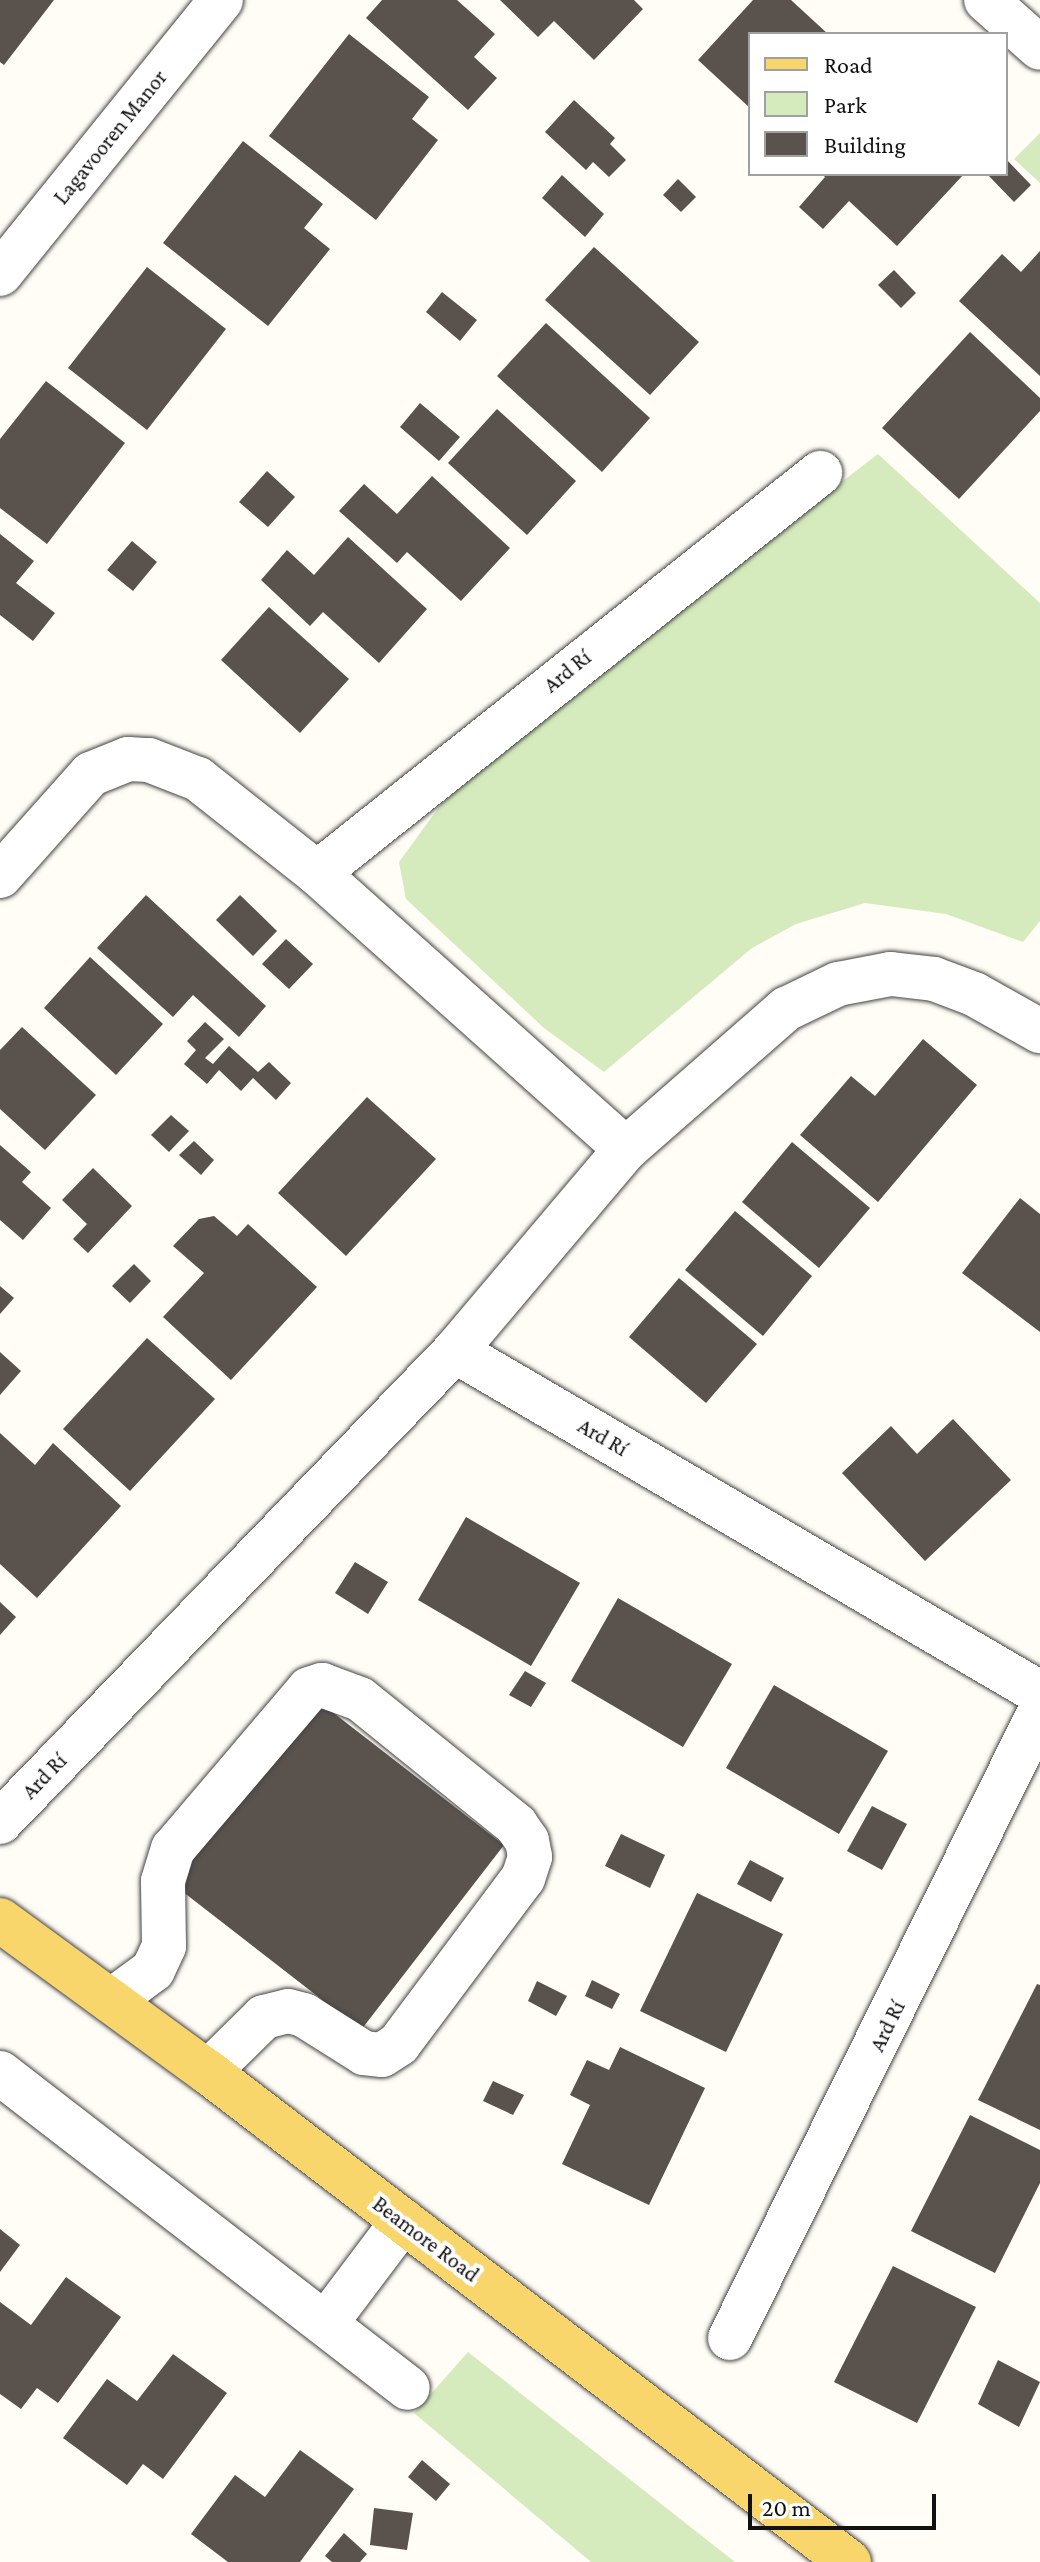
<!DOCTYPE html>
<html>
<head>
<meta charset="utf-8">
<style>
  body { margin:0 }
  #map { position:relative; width:1040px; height:2562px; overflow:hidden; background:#fffdf5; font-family:"Crimson Pro",serif }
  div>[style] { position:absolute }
  .green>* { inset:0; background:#d5ebbd }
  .building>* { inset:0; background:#5a524d }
  .roads { filter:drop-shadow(0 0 2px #444) drop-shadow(0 0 2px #444) }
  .minor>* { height:44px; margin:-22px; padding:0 22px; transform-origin:22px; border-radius:22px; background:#fff }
  .major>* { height:44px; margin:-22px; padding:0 22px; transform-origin:22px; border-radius:22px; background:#f9d66b }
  span { translate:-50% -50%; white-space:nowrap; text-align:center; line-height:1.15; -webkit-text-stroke:8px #fff; paint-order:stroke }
  .street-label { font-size:22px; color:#111 }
  .legend { position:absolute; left:748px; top:32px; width:260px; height:144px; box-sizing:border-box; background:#fff; border:2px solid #a0a0a0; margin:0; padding:10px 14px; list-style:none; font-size:24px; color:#111 }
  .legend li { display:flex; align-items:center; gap:16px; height:40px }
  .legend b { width:40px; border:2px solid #a0a0a0 }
  .scale { position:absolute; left:748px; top:2494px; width:188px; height:36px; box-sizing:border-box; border:4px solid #111; border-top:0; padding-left:10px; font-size:24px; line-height:28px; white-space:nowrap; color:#111; -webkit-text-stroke:6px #fff; paint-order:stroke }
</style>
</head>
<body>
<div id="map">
  <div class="green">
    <div style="clip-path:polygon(1040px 133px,1040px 183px,1014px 159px)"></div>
    <div style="clip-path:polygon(878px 454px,1040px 603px,1040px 921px,1023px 942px,946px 914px,865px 903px,796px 924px,752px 948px,604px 1072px,544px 1028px,406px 899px,399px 862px,442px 803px,566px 694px)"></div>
    <div style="clip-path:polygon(468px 2352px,735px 2562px,591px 2562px,414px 2413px)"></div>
  </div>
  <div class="building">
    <div style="clip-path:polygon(0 0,54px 0,4px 65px,0 62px)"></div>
    <div style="clip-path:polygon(382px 0,457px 0,495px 34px,474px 57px,497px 78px,468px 110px,366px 18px)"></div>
    <div style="clip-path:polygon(500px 0,634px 0,643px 9px,594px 60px,554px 21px,538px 37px)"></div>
    <div style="clip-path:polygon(753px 0,791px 0,828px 34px,750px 34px,750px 108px,698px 60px)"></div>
    <div style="clip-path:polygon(349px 34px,429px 97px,412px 119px,438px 140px,376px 220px,269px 136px)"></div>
    <div style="clip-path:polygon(574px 100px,615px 138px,610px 144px,626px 160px,609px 177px,593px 162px,586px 170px,545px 132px)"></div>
    <div style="clip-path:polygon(243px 141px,323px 204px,304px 228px,330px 249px,268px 326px,163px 243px)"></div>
    <div style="clip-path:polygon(1006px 159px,1031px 185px,1014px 202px,987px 174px,1006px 174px)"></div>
    <div style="clip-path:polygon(822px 174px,964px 174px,897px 246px,849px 201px,823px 229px,799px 207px,825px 177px)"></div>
    <div style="clip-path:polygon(562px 175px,604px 214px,585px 237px,542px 198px)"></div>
    <div style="clip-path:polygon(678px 179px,696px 197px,681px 212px,663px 195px)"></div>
    <div style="clip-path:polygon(594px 247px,699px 342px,650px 395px,545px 300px)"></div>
    <div style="clip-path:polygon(1040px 251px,1040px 376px,959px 301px,1002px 254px,1021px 272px)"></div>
    <div style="clip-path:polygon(147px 267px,226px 329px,147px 430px,68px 368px)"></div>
    <div style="clip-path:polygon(894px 270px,916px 293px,901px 308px,878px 285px)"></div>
    <div style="clip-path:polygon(442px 292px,477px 320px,460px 341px,426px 312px)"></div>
    <div style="clip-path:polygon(546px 323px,650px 418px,602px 472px,497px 376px)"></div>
    <div style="clip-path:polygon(970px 332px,1040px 398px,1040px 411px,959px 499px,882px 428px)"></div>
    <div style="clip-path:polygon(46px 381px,125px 443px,47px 544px,0 508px,0 439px)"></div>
    <div style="clip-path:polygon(420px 403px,460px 437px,439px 461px,400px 427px)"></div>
    <div style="clip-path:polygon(497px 409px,576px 481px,527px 535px,448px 463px)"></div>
    <div style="clip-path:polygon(267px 471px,295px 497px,268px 527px,239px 502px)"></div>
    <div style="clip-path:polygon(432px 476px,510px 548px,461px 601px,407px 552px,397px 563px,339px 511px,364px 484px,397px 514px)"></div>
    <div style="clip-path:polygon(0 534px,34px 561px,16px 583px,55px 613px,33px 641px,0 615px)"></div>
    <div style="clip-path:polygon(348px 537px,427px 609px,379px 663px,323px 612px,310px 626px,261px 580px,287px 550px,314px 575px)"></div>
    <div style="clip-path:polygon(132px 541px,157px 562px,133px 591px,107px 570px)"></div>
    <div style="clip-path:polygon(269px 607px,349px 679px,300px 733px,221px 660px)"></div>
    <div style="clip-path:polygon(146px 895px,266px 1006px,239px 1037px,193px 995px,173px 1017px,97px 948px)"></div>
    <div style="clip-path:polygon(240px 895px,277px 931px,253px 956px,216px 920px)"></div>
    <div style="clip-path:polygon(286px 939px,313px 964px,289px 989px,262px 964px)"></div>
    <div style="clip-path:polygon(90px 957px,163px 1024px,116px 1075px,44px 1008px)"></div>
    <div style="clip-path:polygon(205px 1022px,224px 1039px,205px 1058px,213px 1064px,229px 1046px,258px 1072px,269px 1062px,291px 1083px,276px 1100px,253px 1078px,241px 1091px,219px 1070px,207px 1084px,184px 1064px,196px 1050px,187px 1041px)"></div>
    <div style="clip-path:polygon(22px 1027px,96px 1095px,45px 1150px,0 1109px,0 1050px)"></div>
    <div style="clip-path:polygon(923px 1039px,977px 1085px,878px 1202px,800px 1135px,851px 1076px,875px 1096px)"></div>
    <div style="clip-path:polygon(367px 1097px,436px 1159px,346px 1256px,278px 1193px)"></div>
    <div style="clip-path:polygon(171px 1115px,189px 1131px,169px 1152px,151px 1135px)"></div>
    <div style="clip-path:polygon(194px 1141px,214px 1160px,201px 1175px,179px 1155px)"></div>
    <div style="clip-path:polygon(792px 1142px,870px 1208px,819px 1268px,742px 1202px)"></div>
    <div style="clip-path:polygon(0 1145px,31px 1172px,22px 1182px,51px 1208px,23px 1240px,0 1220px)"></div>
    <div style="clip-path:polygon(93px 1168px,132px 1206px,88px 1253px,73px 1239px,87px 1224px,62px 1200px)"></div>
    <div style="clip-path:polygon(1020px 1198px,1040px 1214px,1040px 1332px,962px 1273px)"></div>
    <div style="clip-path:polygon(735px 1211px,812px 1276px,763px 1336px,685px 1270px)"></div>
    <div style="clip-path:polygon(214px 1216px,237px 1236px,248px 1224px,317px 1287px,231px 1380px,163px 1317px,204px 1273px,173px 1246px,199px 1219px)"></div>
    <div style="clip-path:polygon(134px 1264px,151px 1281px,130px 1303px,112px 1286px)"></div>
    <div style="clip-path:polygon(679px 1278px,757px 1344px,706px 1403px,629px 1337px)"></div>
    <div style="clip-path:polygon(0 1286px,14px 1298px,0 1314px)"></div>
    <div style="clip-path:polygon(147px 1338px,215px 1399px,130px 1491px,63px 1429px)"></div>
    <div style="clip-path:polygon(0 1352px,21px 1371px,0 1395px)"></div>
    <div style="clip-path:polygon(953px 1419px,1011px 1480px,925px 1561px,842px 1473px,891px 1426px,917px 1454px)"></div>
    <div style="clip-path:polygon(0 1433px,35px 1465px,53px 1443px,121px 1506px,37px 1598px,0 1564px)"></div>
    <div style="clip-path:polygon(466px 1517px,580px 1583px,531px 1666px,418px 1600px)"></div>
    <div style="clip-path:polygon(355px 1562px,388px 1582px,368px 1614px,335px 1593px)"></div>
    <div style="clip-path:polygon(618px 1598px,732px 1664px,683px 1747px,571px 1681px)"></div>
    <div style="clip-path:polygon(0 1602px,16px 1617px,0 1635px)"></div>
    <div style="clip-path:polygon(525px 1671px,546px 1683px,531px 1707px,509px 1695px)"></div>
    <div style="clip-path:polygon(774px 1685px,888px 1751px,839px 1834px,726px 1768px)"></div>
    <div style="clip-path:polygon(313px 1697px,504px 1845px,361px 2030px,169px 1881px)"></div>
    <div style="clip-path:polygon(872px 1806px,907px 1824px,882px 1870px,847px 1851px)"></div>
    <div style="clip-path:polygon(621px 1834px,665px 1855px,650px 1888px,605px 1866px)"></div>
    <div style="clip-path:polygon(750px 1860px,784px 1878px,771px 1902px,737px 1884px)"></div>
    <div style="clip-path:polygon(697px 1893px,783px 1934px,726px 2052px,640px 2011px)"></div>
    <div style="clip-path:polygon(592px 1980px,620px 1994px,612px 2009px,585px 1996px)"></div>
    <div style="clip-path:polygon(537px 1981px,567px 1996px,556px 2016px,528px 2001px)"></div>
    <div style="clip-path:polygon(1037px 1984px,1040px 1985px,1040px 2130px,978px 2100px)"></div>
    <div style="clip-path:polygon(620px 2047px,705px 2088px,649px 2205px,562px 2164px,590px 2105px,570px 2095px,587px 2060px,609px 2070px)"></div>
    <div style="clip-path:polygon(493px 2081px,524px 2095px,513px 2115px,483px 2101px)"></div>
    <div style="clip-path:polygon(970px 2115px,1040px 2150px,1040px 2183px,995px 2273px,911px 2231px)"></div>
    <div style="clip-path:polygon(0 2229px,20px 2245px,0 2272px)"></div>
    <div style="clip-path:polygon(893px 2266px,976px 2307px,917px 2423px,834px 2382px)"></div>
    <div style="clip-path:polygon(66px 2277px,121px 2317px,58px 2403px,37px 2388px,21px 2409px,0 2394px,0 2302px,31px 2325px)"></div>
    <div style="clip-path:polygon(173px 2354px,227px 2393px,163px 2479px,143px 2464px,127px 2485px,63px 2438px,107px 2379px,137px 2401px)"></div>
    <div style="clip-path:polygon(998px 2360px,1040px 2382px,1019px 2427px,978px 2404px)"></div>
    <div style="clip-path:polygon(300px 2450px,354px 2489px,300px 2562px,228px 2562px,191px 2534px,235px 2475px,265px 2497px)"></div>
    <div style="clip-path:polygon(422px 2460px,450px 2484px,436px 2501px,408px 2477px)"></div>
    <div style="clip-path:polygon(374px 2508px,413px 2513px,407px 2550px,370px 2545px)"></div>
    <div style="clip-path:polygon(344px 2533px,367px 2554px,360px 2562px,332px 2562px,325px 2556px)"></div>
  </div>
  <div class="roads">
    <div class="minor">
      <div style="left:986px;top:0;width:72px;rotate:41.6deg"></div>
      <div style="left:0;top:274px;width:352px;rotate:-51.1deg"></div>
      <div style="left:317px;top:873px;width:643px;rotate:-38.49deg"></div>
      <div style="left:0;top:876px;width:137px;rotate:-48.3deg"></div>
      <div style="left:91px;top:774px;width:40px;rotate:-22deg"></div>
      <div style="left:128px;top:759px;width:21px;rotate:3deg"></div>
      <div style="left:149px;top:760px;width:53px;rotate:21.2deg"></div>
      <div style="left:198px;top:779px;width:152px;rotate:38.3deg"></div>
      <div style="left:317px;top:873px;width:414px;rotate:41.8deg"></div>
      <div style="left:455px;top:1351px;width:678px;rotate:30.31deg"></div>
      <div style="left:0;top:1822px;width:655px;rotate:-45.99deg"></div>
      <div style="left:455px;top:1351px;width:265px;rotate:-49.8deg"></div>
      <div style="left:626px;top:1149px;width:213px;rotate:-41.2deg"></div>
      <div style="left:786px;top:1009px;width:58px;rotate:-25.7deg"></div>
      <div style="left:838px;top:984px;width:54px;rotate:-10.7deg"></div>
      <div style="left:891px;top:974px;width:43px;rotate:6.6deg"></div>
      <div style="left:934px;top:979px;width:43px;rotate:20.6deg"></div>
      <div style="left:974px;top:994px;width:76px;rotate:29.3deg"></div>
      <div style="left:111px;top:2001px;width:52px;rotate:-36.4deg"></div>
      <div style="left:153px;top:1970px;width:26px;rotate:-65deg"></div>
      <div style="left:164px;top:1946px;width:65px;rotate:-90.9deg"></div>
      <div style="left:163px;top:1881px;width:34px;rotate:-73deg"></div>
      <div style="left:173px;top:1849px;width:210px;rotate:-49.6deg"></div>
      <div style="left:309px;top:1689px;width:14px;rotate:-17deg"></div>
      <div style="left:322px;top:1685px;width:40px;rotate:20.2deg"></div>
      <div style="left:360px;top:1699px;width:201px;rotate:38.9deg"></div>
      <div style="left:516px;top:1825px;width:19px;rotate:55deg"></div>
      <div style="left:527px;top:1841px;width:16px;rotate:79deg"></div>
      <div style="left:530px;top:1857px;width:22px;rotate:108deg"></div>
      <div style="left:523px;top:1878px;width:207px;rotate:126.8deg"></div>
      <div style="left:399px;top:2044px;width:20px;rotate:147deg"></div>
      <div style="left:382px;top:2055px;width:18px;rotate:-174deg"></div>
      <div style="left:364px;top:2053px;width:71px;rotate:-147.7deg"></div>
      <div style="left:304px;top:2015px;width:16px;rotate:-166deg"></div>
      <div style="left:288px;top:2011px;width:25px;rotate:166deg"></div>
      <div style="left:264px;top:2017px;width:78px;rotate:135.5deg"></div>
      <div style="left:0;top:2073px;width:515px;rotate:37.67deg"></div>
      <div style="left:326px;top:2323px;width:128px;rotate:-53deg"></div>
      <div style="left:730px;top:2338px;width:699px;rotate:-63.69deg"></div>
    </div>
    <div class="major">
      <div style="left:0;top:1920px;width:258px;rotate:36.2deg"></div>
      <div style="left:208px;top:2072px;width:807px;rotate:37.4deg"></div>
    </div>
  </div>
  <div class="street-label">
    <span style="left:110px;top:137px;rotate:-51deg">Lagavooren Manor</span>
    <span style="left:567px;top:671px;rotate:-39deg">Ard Rí</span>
    <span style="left:603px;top:1437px;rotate:30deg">Ard Rí</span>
    <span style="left:44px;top:1776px;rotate:-46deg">Ard Rí</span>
    <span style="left:887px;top:2026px;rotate:-64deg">Ard Rí</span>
    <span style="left:426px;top:2239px;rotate:37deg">Beamore Road</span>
  </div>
  <ul class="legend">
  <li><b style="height:10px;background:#f9d66b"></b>Road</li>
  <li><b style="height:22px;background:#d5ebbd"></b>Park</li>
  <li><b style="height:22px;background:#5a524d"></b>Building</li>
  </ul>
  <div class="scale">20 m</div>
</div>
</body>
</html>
